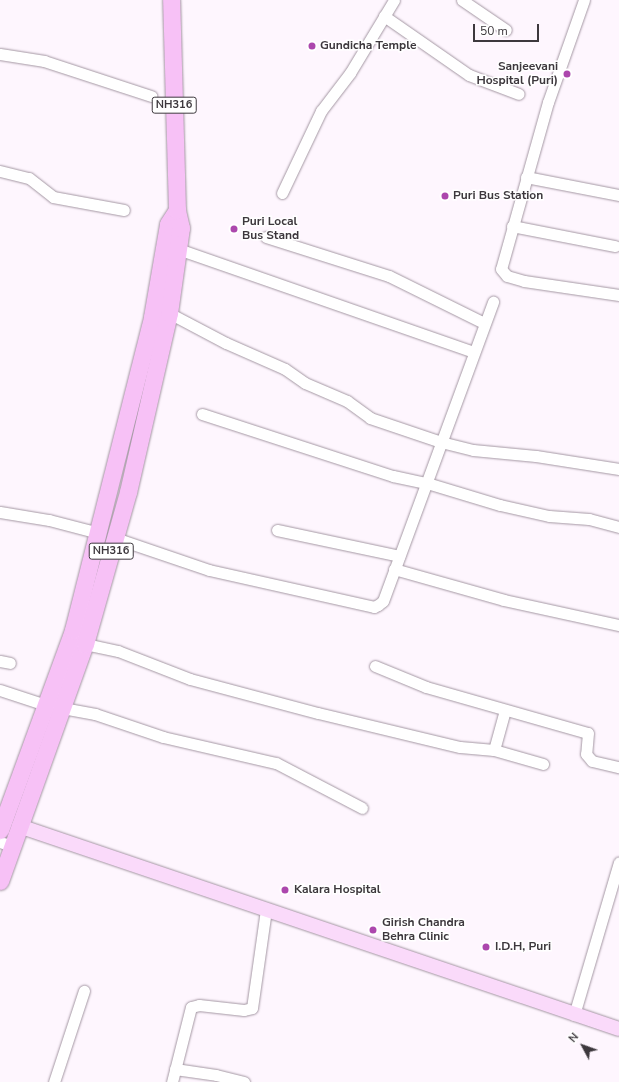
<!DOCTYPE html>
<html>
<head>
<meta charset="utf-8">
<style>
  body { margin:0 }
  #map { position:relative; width:619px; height:1082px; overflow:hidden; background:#fef6fe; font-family:"Nunito Sans",sans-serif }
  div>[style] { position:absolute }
  .roads { filter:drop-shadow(0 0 1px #a497a3) drop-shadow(0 0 1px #a497a3) }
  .minor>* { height:11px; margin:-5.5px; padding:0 5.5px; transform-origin:5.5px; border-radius:5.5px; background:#fff }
  .major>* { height:14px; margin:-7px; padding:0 7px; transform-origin:7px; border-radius:7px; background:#fadafa }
  .highway>* { height:17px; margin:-8.5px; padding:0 8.5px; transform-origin:8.5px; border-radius:8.5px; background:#f7c1f6 }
  .dots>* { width:11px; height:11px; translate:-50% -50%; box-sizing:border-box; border:2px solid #fff; border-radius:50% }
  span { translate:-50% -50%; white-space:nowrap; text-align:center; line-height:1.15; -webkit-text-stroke:3px #fff; paint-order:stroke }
  .shield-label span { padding:1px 3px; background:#fff; border:1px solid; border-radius:3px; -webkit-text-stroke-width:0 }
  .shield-label { font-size:11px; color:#3d383d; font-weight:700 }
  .poi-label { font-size:12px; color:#3d383d; font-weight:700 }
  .left { translate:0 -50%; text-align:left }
  .right { translate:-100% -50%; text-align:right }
  .north { position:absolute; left:563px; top:1026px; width:40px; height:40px; -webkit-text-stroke:3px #fff; paint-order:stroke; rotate:311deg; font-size:11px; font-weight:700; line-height:16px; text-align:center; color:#3d383d }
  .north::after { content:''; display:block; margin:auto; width:14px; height:18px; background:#3d383d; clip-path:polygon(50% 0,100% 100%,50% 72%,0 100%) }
  .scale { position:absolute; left:473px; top:24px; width:66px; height:18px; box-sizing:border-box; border:2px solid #3d383d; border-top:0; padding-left:5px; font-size:12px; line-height:14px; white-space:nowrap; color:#3d383d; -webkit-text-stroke:3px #fff; paint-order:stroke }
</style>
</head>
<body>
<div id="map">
  <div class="roads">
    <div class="minor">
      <div style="left:462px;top:0;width:53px;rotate:34.3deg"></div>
      <div style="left:584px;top:0;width:108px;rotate:109.4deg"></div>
      <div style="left:548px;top:102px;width:173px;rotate:105.7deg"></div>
      <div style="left:501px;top:269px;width:9px;rotate:49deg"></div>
      <div style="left:507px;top:276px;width:18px;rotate:16deg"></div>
      <div style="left:524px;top:281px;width:96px;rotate:8.4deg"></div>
      <div style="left:384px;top:16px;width:103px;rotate:34.8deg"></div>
      <div style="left:469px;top:75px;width:53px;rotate:20.8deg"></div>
      <div style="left:0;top:54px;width:45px;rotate:9deg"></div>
      <div style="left:44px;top:61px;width:113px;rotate:18.1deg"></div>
      <div style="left:0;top:171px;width:30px;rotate:14deg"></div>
      <div style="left:29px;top:178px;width:31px;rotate:38deg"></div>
      <div style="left:53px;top:197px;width:72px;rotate:10.4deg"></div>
      <div style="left:526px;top:177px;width:95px;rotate:11deg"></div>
      <div style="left:282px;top:193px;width:91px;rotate:-64.6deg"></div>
      <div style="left:321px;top:111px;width:48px;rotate:-52.7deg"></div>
      <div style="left:350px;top:73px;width:85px;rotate:-58.9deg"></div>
      <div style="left:512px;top:226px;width:105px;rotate:11deg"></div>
      <div style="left:266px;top:237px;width:129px;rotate:17.6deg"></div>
      <div style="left:389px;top:276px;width:106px;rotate:26.3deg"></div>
      <div style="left:178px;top:249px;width:312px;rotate:19.2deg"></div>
      <div style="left:169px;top:313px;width:64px;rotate:27.8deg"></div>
      <div style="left:226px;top:343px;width:64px;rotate:23.8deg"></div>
      <div style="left:285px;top:369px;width:24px;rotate:35deg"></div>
      <div style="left:305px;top:383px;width:46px;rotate:23.2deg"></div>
      <div style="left:347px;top:401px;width:29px;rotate:36deg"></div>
      <div style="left:370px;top:418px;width:75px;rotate:18.7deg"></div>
      <div style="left:441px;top:442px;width:33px;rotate:14deg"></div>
      <div style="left:473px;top:450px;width:63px;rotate:5.4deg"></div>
      <div style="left:536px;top:456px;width:84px;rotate:8.9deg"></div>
      <div style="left:202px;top:414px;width:201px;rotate:18deg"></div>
      <div style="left:393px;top:476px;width:35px;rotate:12deg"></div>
      <div style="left:427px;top:483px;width:76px;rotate:16.8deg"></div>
      <div style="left:500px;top:505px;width:50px;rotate:12.7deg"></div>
      <div style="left:549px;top:516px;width:40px;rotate:4.3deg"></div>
      <div style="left:589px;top:519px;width:31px;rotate:15deg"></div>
      <div style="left:0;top:512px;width:50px;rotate:9.3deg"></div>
      <div style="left:49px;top:520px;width:52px;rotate:14.6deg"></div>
      <div style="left:277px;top:530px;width:125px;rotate:12deg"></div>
      <div style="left:115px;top:538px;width:99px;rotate:18.8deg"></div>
      <div style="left:209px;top:570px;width:169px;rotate:12.6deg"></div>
      <div style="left:374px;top:607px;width:4px;rotate:-27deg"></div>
      <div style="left:378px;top:605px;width:6px;rotate:-39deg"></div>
      <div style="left:383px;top:601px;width:319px;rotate:-69.8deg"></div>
      <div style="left:394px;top:569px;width:114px;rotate:15.7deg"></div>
      <div style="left:504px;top:600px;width:118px;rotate:12.3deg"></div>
      <div style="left:85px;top:644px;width:34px;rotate:12deg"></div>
      <div style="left:118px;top:651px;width:77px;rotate:21.3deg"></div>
      <div style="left:190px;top:679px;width:132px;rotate:14.9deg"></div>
      <div style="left:318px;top:713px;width:146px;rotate:13.5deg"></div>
      <div style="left:460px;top:747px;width:34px;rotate:5deg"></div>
      <div style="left:494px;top:750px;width:51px;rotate:15.9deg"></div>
      <div style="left:0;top:661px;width:10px;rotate:11deg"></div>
      <div style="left:375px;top:666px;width:55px;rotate:22.4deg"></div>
      <div style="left:426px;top:687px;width:168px;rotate:15.9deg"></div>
      <div style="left:588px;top:733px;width:21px;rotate:95deg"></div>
      <div style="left:586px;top:754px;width:9px;rotate:49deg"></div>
      <div style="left:592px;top:761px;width:28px;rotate:13deg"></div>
      <div style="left:0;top:690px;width:48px;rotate:18.1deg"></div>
      <div style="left:46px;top:705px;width:50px;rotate:10.4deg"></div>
      <div style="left:95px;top:714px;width:72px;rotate:18.7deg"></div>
      <div style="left:163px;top:737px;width:116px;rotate:13deg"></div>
      <div style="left:276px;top:763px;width:97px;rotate:27.6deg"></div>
      <div style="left:494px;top:750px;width:41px;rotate:-74.6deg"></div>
      <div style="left:0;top:842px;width:13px;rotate:18deg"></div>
      <div style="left:574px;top:1015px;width:159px;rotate:-73.6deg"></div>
      <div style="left:175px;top:1069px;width:41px;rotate:8.3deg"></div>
      <div style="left:216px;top:1075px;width:29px;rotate:14deg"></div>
      <div style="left:54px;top:1082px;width:96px;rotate:-71.8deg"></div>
      <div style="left:172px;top:1082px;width:77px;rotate:-75.8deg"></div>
      <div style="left:191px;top:1007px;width:8px;rotate:-14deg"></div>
      <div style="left:199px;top:1005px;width:45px;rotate:6.3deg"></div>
      <div style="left:244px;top:1010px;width:8px;rotate:-14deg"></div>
      <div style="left:252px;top:1008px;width:99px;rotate:-81.9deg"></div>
    </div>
    <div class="major">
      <div style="left:19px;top:826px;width:633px;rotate:18.69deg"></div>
    </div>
    <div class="highway">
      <div style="left:0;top:830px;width:213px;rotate:-69.9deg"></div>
      <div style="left:73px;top:630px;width:323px;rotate:-75.8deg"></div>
      <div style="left:152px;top:317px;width:94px;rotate:-80.2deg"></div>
      <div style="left:168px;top:224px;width:17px;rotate:-57deg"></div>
      <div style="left:0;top:881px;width:252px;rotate:-70.3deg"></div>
      <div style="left:85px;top:644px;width:158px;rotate:-74.2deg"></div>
      <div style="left:128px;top:492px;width:184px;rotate:-77.1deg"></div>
      <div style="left:169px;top:313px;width:86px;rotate:-82deg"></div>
      <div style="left:181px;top:228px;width:18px;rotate:-103deg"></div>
      <div style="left:177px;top:210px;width:210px;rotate:-91.6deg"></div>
    </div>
  </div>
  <div class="dots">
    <div style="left:312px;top:46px;background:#ac47ad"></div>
    <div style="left:567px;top:74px;background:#ac47ad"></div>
    <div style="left:445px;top:196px;background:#ac47ad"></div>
    <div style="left:234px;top:229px;background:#ac47ad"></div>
    <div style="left:285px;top:890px;background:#ac47ad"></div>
    <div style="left:373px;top:930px;background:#ac47ad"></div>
    <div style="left:486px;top:947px;background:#ac47ad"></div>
  </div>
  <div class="shield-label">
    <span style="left:174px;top:105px">NH316</span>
    <span style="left:111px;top:551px">NH316</span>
  </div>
  <div class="poi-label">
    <span class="left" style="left:320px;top:46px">Gundicha Temple</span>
    <span class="right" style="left:558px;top:74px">Sanjeevani<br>Hospital (Puri)</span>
    <span class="left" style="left:453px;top:196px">Puri Bus Station</span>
    <span class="left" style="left:242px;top:229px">Puri Local<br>Bus Stand</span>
    <span class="left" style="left:294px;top:890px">Kalara Hospital</span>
    <span class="left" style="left:382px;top:930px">Girish Chandra<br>Behra Clinic</span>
    <span class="left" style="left:495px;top:947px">I.D.H, Puri</span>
  </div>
  <div class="north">N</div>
  <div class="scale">50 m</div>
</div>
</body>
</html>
